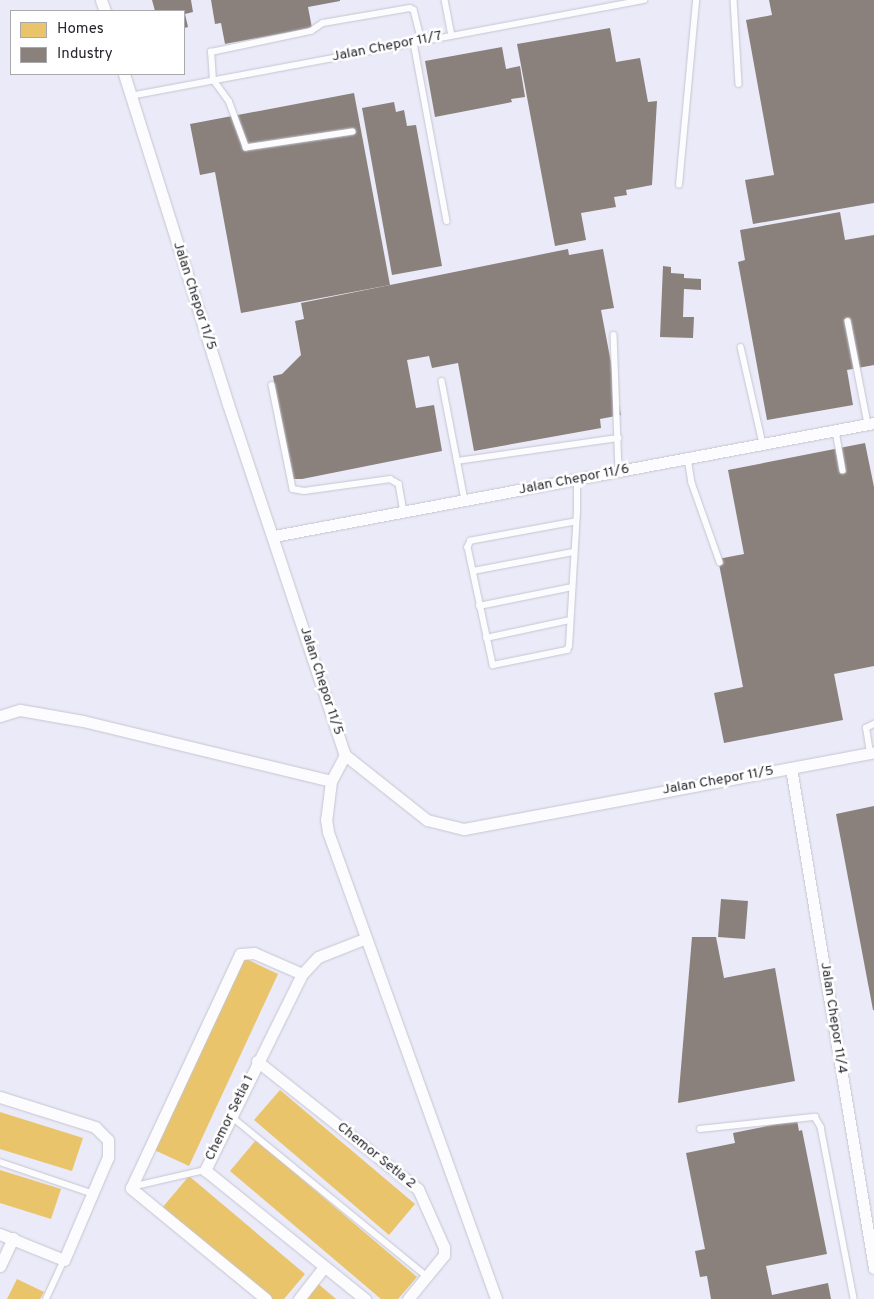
<!DOCTYPE html>
<html>
<head>
<meta charset="utf-8">
<style>
  body { margin:0 }
  #map { position:relative; width:874px; height:1299px; overflow:hidden; background:#eaeaf8; font-family:Overpass,sans-serif }
  div>[style] { position:absolute }
  .homes>* { inset:0; background:#e9c46a }
  .industry>* { inset:0; background:#8a817c }
  .roads { filter:drop-shadow(0 0 1px #c6c6d1) drop-shadow(0 0 1px #c6c6d1) }
  .service>* { height:5.5px; margin:-2.75px; padding:0 2.75px; transform-origin:2.75px; border-radius:2.75px; background:#fcfcfe }
  .minor>* { height:11px; margin:-5.5px; padding:0 5.5px; transform-origin:5.5px; border-radius:5.5px; background:#fcfcfe }
  span { translate:-50% -50%; white-space:nowrap; text-align:center; line-height:1.15; -webkit-text-stroke:5px #fff; paint-order:stroke }
  .street-label { font-size:14px; color:#272730 }
  .legend { position:absolute; left:10px; top:10px; width:175px; height:65px; box-sizing:border-box; background:#fff; border:1px solid #a9a9ac; margin:0; padding:6px 9px; list-style:none; font-size:15px; color:#272730 }
  .legend li { display:flex; align-items:center; gap:10px; height:25px }
  .legend b { width:25px; border:1px solid #a9a9ac }
</style>
</head>
<body>
<div id="map">
  <div class="homes">
    <div style="clip-path:polygon(240px 956px,278px 974px,189px 1166px,150px 1148px)"></div>
    <div style="clip-path:polygon(280px 1090px,415px 1204px,389px 1235px,254px 1120px)"></div>
    <div style="clip-path:polygon(0 1112px,83px 1138px,72px 1171px,0 1149px)"></div>
    <div style="clip-path:polygon(256px 1140px,417px 1277px,398px 1299px,381px 1299px,230px 1171px)"></div>
    <div style="clip-path:polygon(0 1170px,61px 1189px,51px 1219px,0 1203px)"></div>
    <div style="clip-path:polygon(189px 1176px,305px 1274px,284px 1299px,269px 1299px,162px 1208px)"></div>
    <div style="clip-path:polygon(17px 1279px,44px 1292px,40px 1299px,7px 1299px)"></div>
    <div style="clip-path:polygon(316px 1282px,336px 1299px,301px 1299px)"></div>
  </div>
  <div class="industry">
    <div style="clip-path:polygon(152px 0,191px 0,193px 12px,185px 14px,188px 27px,184px 28px,184px 11px,155px 11px)"></div>
    <div style="clip-path:polygon(211px 0,340px 0,340px 1px,308px 7px,312px 28px,225px 44px,221px 23px,215px 24px)"></div>
    <div style="clip-path:polygon(769px 0,874px 0,874px 203px,753px 224px,745px 180px,774px 175px,746px 20px,772px 15px)"></div>
    <div style="clip-path:polygon(610px 28px,616px 62px,640px 58px,648px 102px,657px 101px,652px 185px,626px 190px,627px 195px,614px 197px,616px 207px,581px 213px,586px 240px,555px 246px,517px 44px)"></div>
    <div style="clip-path:polygon(502px 47px,506px 69px,520px 66px,525px 97px,511px 99px,512px 102px,435px 117px,425px 61px)"></div>
    <div style="clip-path:polygon(354px 93px,390px 285px,241px 313px,215px 172px,200px 175px,190px 124px)"></div>
    <div style="clip-path:polygon(394px 102px,396px 112px,404px 110px,407px 126px,416px 125px,442px 266px,392px 275px,362px 108px)"></div>
    <div style="clip-path:polygon(840px 212px,845px 240px,874px 235px,874px 365px,847px 370px,853px 405px,767px 420px,738px 262px,745px 260px,740px 230px)"></div>
    <div style="clip-path:polygon(568px 249px,569px 255px,603px 249px,614px 308px,601px 310px,621px 415px,600px 419px,601px 428px,474px 451px,458px 363px,432px 368px,429px 356px,407px 360px,416px 408px,434px 405px,442px 451px,302px 479px,289px 479px,273px 376px,282px 374px,301px 355px,295px 321px,304px 319px,301px 303px)"></div>
    <div style="clip-path:polygon(663px 266px,671px 267px,671px 273px,684px 274px,684px 278px,701px 279px,701px 290px,684px 289px,683px 317px,694px 317px,693px 338px,660px 337px)"></div>
    <div style="clip-path:polygon(865px 443px,874px 487px,874px 666px,834px 674px,843px 720px,724px 743px,714px 693px,743px 687px,718px 559px,744px 554px,728px 470px)"></div>
    <div style="clip-path:polygon(874px 806px,874px 1010px,873px 1010px,836px 814px)"></div>
    <div style="clip-path:polygon(721px 899px,748px 901px,745px 939px,718px 937px)"></div>
    <div style="clip-path:polygon(692px 937px,716px 937px,724px 978px,775px 968px,795px 1081px,678px 1103px)"></div>
    <div style="clip-path:polygon(797px 1120px,799px 1131px,802px 1130px,827px 1254px,766px 1266px,772px 1295px,828px 1283px,831px 1299px,711px 1299px,707px 1276px,700px 1277px,695px 1251px,705px 1249px,686px 1153px,735px 1143px,733px 1133px)"></div>
  </div>
  <div class="roads">
    <div class="service">
      <div style="left:445px;top:0;width:36px;rotate:79deg"></div>
      <div style="left:734px;top:0;width:84px;rotate:86.6deg"></div>
      <div style="left:414px;top:43px;width:181px;rotate:79.5deg"></div>
      <div style="left:130px;top:96px;width:523px;rotate:-10.58deg"></div>
      <div style="left:353px;top:132px;width:108px;rotate:171.5deg"></div>
      <div style="left:246px;top:148px;width:49px;rotate:-110.3deg"></div>
      <div style="left:229px;top:102px;width:27px;rotate:-126deg"></div>
      <div style="left:213px;top:80px;width:28px;rotate:-94deg"></div>
      <div style="left:211px;top:52px;width:102px;rotate:-11.9deg"></div>
      <div style="left:311px;top:31px;width:14px;rotate:-34deg"></div>
      <div style="left:323px;top:23px;width:88px;rotate:-9.8deg"></div>
      <div style="left:410px;top:8px;width:4px;rotate:27deg"></div>
      <div style="left:414px;top:10px;width:32px;rotate:76deg"></div>
      <div style="left:679px;top:185px;width:186px;rotate:-84.7deg"></div>
      <div style="left:848px;top:321px;width:105px;rotate:79deg"></div>
      <div style="left:614px;top:335px;width:136px;rotate:87.9deg"></div>
      <div style="left:741px;top:347px;width:99px;rotate:77.2deg"></div>
      <div style="left:442px;top:381px;width:121px;rotate:79.1deg"></div>
      <div style="left:272px;top:385px;width:106px;rotate:78.6deg"></div>
      <div style="left:293px;top:489px;width:11px;rotate:10deg"></div>
      <div style="left:304px;top:491px;width:87px;rotate:-7.9deg"></div>
      <div style="left:390px;top:479px;width:10px;rotate:29deg"></div>
      <div style="left:399px;top:484px;width:28px;rotate:80deg"></div>
      <div style="left:836px;top:431px;width:40px;rotate:80deg"></div>
      <div style="left:688px;top:458px;width:25px;rotate:81deg"></div>
      <div style="left:692px;top:483px;width:84px;rotate:70.5deg"></div>
      <div style="left:457px;top:461px;width:163px;rotate:-8.1deg"></div>
      <div style="left:575px;top:522px;width:106px;rotate:169.6deg"></div>
      <div style="left:471px;top:541px;width:7px;rotate:117deg"></div>
      <div style="left:468px;top:547px;width:121px;rotate:78deg"></div>
      <div style="left:493px;top:665px;width:76px;rotate:-11.5deg"></div>
      <div style="left:567px;top:650px;width:4px;rotate:-63deg"></div>
      <div style="left:569px;top:646px;width:136px;rotate:-86.6deg"></div>
      <div style="left:577px;top:510px;width:31px;rotate:-90deg"></div>
      <div style="left:473px;top:571px;width:103px;rotate:-10.7deg"></div>
      <div style="left:479px;top:606px;width:95px;rotate:-11.5deg"></div>
      <div style="left:486px;top:638px;width:86px;rotate:-12.1deg"></div>
      <div style="left:870px;top:753px;width:25px;rotate:-99deg"></div>
      <div style="left:866px;top:728px;width:9px;rotate:-27deg"></div>
      <div style="left:231px;top:1116px;width:254px;rotate:39.3deg"></div>
      <div style="left:700px;top:1129px;width:116px;rotate:-6deg"></div>
      <div style="left:815px;top:1117px;width:12px;rotate:59deg"></div>
      <div style="left:821px;top:1127px;width:175px;rotate:79.1deg"></div>
      <div style="left:0;top:1162px;width:99px;rotate:18.8deg"></div>
      <div style="left:131px;top:1187px;width:76px;rotate:-12.9deg"></div>
      <div style="left:46px;top:1299px;width:43px;rotate:-65.2deg"></div>
    </div>
    <div class="minor">
      <div style="left:101px;top:0;width:12px;rotate:70deg"></div>
      <div style="left:124px;top:74px;width:346px;rotate:72.5deg"></div>
      <div style="left:228px;top:404px;width:370px;rotate:71.6deg"></div>
      <div style="left:345px;top:755px;width:105px;rotate:38.4deg"></div>
      <div style="left:427px;top:820px;width:38px;rotate:14deg"></div>
      <div style="left:464px;top:829px;width:417px;rotate:-10.6deg"></div>
      <div style="left:274px;top:536px;width:611px;rotate:-10.67deg"></div>
      <div style="left:0;top:716px;width:21px;rotate:-17deg"></div>
      <div style="left:20px;top:710px;width:64px;rotate:9.9deg"></div>
      <div style="left:83px;top:721px;width:255px;rotate:13.6deg"></div>
      <div style="left:345px;top:755px;width:30px;rotate:118deg"></div>
      <div style="left:331px;top:781px;width:38px;rotate:97deg"></div>
      <div style="left:326px;top:819px;width:13px;rotate:81deg"></div>
      <div style="left:328px;top:832px;width:496px;rotate:70.2deg"></div>
      <div style="left:791px;top:768px;width:507px;rotate:80.57deg"></div>
      <div style="left:364px;top:939px;width:49px;rotate:158.6deg"></div>
      <div style="left:318px;top:957px;width:23px;rotate:133deg"></div>
      <div style="left:302px;top:974px;width:219px;rotate:116.3deg"></div>
      <div style="left:205px;top:1170px;width:206px;rotate:38.9deg"></div>
      <div style="left:257px;top:1061px;width:206px;rotate:38.5deg"></div>
      <div style="left:418px;top:1189px;width:64px;rotate:65.9deg"></div>
      <div style="left:444px;top:1247px;width:8px;rotate:90deg"></div>
      <div style="left:444px;top:1255px;width:57px;rotate:129.3deg"></div>
      <div style="left:0;top:1097px;width:100px;rotate:17.5deg"></div>
      <div style="left:95px;top:1127px;width:18px;rotate:45deg"></div>
      <div style="left:108px;top:1140px;width:17px;rotate:90deg"></div>
      <div style="left:108px;top:1157px;width:112px;rotate:113.1deg"></div>
      <div style="left:64px;top:1260px;width:69px;rotate:-157.9deg"></div>
      <div style="left:0;top:1266px;width:31px;rotate:-65deg"></div>
      <div style="left:266px;top:1299px;width:175px;rotate:-140.6deg"></div>
      <div style="left:131px;top:1188px;width:258px;rotate:-65deg"></div>
      <div style="left:240px;top:954px;width:14px;rotate:-4deg"></div>
      <div style="left:254px;top:953px;width:52px;rotate:23.6deg"></div>
      <div style="left:299px;top:1299px;width:41px;rotate:-52deg"></div>
    </div>
  </div>
  <div class="street-label">
    <span style="left:387px;top:47px;rotate:-11deg">Jalan Chepor 11/7</span>
    <span style="left:194px;top:296px;rotate:72deg">Jalan Chepor 11/5</span>
    <span style="left:574px;top:480px;rotate:-11deg">Jalan Chepor 11/6</span>
    <span style="left:321px;top:681px;rotate:72deg">Jalan Chepor 11/5</span>
    <span style="left:718px;top:781px;rotate:-10deg">Jalan Chepor 11/5</span>
    <span style="left:833px;top:1018px;rotate:81deg">Jalan Chepor 11/4</span>
    <span style="left:230px;top:1118px;rotate:-64deg">Chemor Setia 1</span>
    <span style="left:376px;top:1156px;rotate:39deg">Chemor Setia 2</span>
  </div>
  <ul class="legend">
  <li><b style="height:14px;background:#e9c46a"></b>Homes</li>
  <li><b style="height:14px;background:#8a817c"></b>Industry</li>
  </ul>
</div>
</body>
</html>
